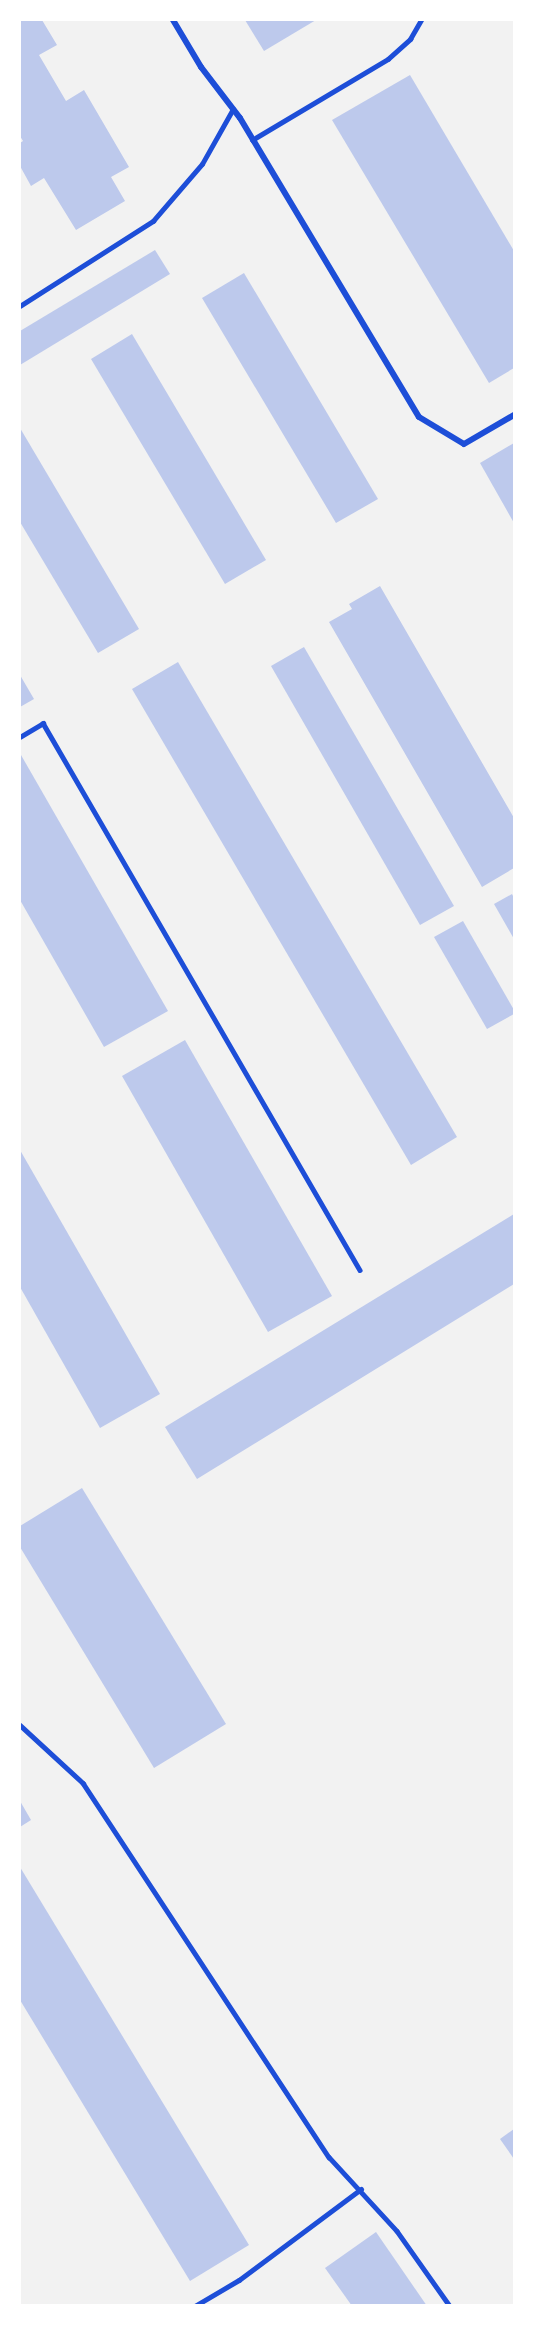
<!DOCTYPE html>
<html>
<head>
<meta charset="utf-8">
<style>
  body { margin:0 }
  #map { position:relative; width:534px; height:2325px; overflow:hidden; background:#f2f2f2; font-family:"Work Sans",sans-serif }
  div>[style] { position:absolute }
  .building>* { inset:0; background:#bdc9ec }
  .service>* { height:4.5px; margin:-2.25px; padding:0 2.25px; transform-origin:2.25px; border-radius:2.25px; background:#1d4ed8 }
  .minor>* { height:6px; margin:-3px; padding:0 3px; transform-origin:3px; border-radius:3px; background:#1d4ed8 }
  span { translate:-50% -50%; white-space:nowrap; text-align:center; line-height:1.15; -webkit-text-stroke:5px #fff; paint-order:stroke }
  .frame { position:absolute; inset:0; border:21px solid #fff; pointer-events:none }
</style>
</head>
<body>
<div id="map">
  <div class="building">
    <div style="clip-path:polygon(20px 20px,42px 20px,57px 45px,39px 55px,66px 101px,84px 90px,129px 167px,111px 177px,125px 201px,76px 230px,44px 178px,31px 186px,20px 166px,20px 143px,23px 141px,20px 136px)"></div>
    <div style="clip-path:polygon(245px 20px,316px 20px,264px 51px)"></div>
    <div style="clip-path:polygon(410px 75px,514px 251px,514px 368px,489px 383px,332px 120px)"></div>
    <div style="clip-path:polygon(155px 250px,170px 274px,20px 365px,20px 331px)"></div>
    <div style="clip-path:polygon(244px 273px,378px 499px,336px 523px,202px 298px)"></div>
    <div style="clip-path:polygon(132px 334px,266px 560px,225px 584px,91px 359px)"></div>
    <div style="clip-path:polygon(20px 428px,139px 629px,98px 653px,20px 522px)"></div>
    <div style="clip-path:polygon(514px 443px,514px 523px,480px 463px)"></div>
    <div style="clip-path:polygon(380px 586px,514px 818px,514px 868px,482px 887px,329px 622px,352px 609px,349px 604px)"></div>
    <div style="clip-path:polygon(304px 647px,454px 906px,420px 925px,271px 666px)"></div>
    <div style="clip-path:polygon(178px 662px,457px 1137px,411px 1165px,132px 689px)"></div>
    <div style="clip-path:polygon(20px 675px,34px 699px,20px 707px)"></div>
    <div style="clip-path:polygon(21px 755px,168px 1011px,104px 1047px,20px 900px)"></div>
    <div style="clip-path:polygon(512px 894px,514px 898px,514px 939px,494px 904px)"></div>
    <div style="clip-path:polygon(463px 921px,514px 1010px,514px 1014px,487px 1029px,434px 937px)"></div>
    <div style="clip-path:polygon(185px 1040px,332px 1296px,268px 1332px,122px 1076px)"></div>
    <div style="clip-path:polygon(20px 1150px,160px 1394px,100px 1428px,20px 1287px)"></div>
    <div style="clip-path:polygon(514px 1214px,514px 1284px,197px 1479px,165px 1427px)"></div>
    <div style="clip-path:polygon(82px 1488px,226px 1724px,154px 1768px,20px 1547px,20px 1526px)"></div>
    <div style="clip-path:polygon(20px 1801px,31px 1820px,20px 1827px)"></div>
    <div style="clip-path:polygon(20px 1867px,249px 2245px,190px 2281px,20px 2000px)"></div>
    <div style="clip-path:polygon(514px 2129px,514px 2159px,500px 2139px)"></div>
    <div style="clip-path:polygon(376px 2232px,427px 2306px,352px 2306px,325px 2268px)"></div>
  </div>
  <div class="service">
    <div style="left:252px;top:140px;width:158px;rotate:-30.8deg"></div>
    <div style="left:388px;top:59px;width:30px;rotate:-42deg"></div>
    <div style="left:410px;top:39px;width:22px;rotate:-60deg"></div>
    <div style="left:20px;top:306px;width:158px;rotate:-32.6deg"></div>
    <div style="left:153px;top:221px;width:75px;rotate:-49.3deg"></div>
    <div style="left:202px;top:164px;width:63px;rotate:-60.6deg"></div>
    <div style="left:20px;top:737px;width:27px;rotate:-31deg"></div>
    <div style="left:43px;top:723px;width:632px;rotate:59.91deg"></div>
    <div style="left:20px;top:1725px;width:86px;rotate:42.6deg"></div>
    <div style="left:83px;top:1783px;width:448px;rotate:56.7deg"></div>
    <div style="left:329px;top:2157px;width:100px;rotate:47.4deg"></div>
    <div style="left:397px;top:2231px;width:92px;rotate:54.8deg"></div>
    <div style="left:195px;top:2306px;width:51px;rotate:-30.6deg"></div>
    <div style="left:239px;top:2280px;width:152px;rotate:-36.7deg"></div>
  </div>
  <div class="minor">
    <div style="left:173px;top:20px;width:55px;rotate:59.2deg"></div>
    <div style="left:201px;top:67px;width:64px;rotate:52.6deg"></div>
    <div style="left:240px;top:118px;width:348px;rotate:59.1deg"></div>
    <div style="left:419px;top:417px;width:52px;rotate:31deg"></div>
    <div style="left:464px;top:444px;width:58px;rotate:-30.1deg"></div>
  </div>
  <div class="frame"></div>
</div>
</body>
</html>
